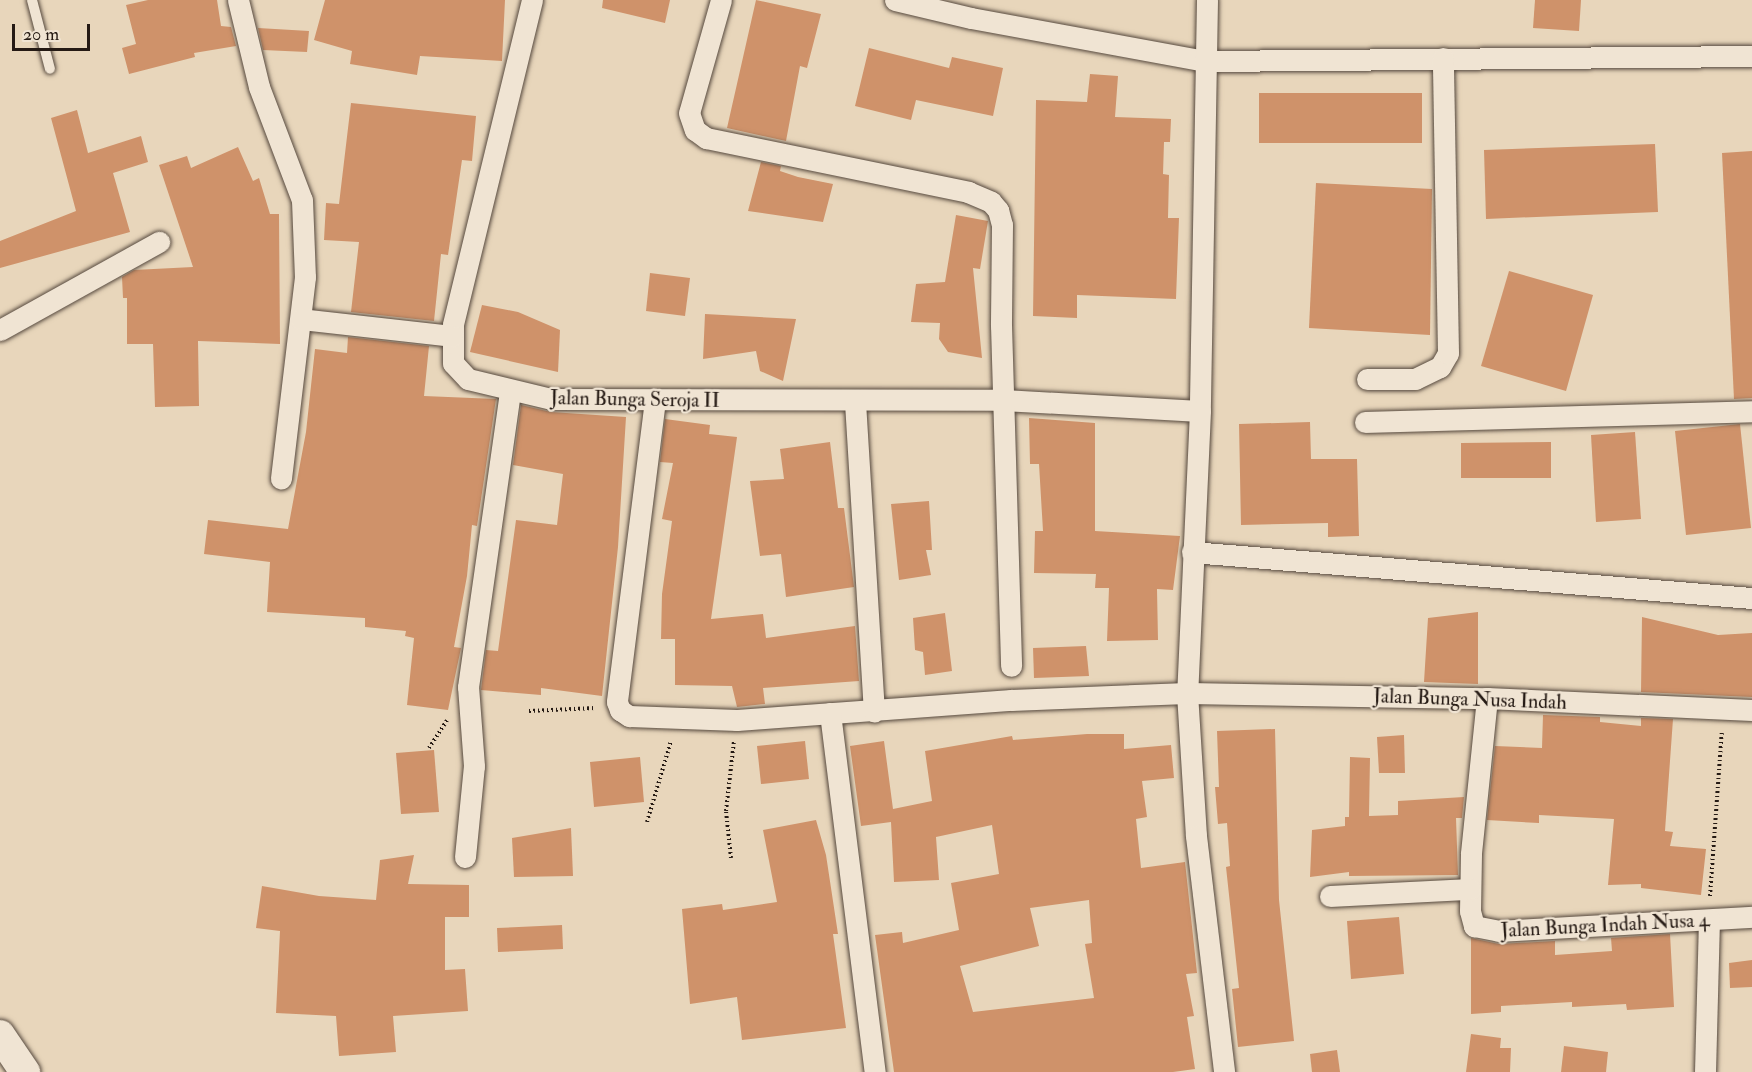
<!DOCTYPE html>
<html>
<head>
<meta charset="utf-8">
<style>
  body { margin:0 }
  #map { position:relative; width:1752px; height:1072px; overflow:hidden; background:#e8d6bb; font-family:"IM FELL Double Pica",serif }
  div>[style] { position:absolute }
  .building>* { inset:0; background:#cf926a }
  .path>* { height:4px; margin-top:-2px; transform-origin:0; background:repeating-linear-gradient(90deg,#251a14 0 1.5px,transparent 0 4.5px) }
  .roads { filter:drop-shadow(0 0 2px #56493e) drop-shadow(0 0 2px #56493e) }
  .service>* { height:10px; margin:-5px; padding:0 5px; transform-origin:5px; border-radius:5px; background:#f0e4d3 }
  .minor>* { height:21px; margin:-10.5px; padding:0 10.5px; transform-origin:10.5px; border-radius:10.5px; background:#f0e4d3 }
  .secondary>* { height:30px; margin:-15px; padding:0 15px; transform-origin:15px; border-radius:15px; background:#f0e4d3 }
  span { translate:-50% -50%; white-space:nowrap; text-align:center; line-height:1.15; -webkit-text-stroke:4.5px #f0e4d3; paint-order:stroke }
  .street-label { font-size:20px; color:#251a14 }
  .scale { position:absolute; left:12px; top:24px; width:78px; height:27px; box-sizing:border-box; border:3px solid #251a14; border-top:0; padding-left:8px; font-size:18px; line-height:21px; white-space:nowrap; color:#251a14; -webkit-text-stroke:4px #f0e4d3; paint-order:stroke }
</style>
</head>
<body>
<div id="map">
  <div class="building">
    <div style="clip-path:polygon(148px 0,217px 0,221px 26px,231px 27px,236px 46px,194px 53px,195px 57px,129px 74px,122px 48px,136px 44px,126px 5px)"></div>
    <div style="clip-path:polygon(325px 0,505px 0,502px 61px,420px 56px,417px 75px,350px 64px,352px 51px,314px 40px)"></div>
    <div style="clip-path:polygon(603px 0,670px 0,665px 23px,602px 8px)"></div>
    <div style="clip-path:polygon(756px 0,821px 14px,807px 68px,800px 66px,786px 141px,727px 128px)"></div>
    <div style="clip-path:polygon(1535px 0,1581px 0,1579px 31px,1533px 28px)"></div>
    <div style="clip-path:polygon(258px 28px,309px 31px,307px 52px,263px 50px)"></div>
    <div style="clip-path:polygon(869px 48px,949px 68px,952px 57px,1003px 68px,993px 116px,916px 100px,911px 120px,855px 106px)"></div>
    <div style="clip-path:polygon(1090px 74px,1118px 76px,1115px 117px,1171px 119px,1170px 142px,1164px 142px,1163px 174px,1169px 175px,1168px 218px,1179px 218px,1176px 299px,1077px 295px,1077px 318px,1033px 316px,1036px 100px,1087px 102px)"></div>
    <div style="clip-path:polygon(1259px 93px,1422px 93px,1422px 143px,1259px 143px)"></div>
    <div style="clip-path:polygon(351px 103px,476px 116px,472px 161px,462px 160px,448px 255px,441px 254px,434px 321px,351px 312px,359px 242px,324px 240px,326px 203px,339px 204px)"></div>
    <div style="clip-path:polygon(77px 110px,88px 153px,141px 136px,148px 162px,113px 173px,130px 232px,0 268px,0 241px,76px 211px,51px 118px)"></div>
    <div style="clip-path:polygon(1655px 144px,1658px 212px,1486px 219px,1484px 150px)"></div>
    <div style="clip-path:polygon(238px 147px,253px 181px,259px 178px,270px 214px,279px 214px,280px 344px,198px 341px,199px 406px,155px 407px,153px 344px,127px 344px,127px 298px,123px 298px,122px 277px,134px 270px,193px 267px,159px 165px,187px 156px,191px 168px)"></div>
    <div style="clip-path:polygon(1752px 151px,1752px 398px,1734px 399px,1722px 153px)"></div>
    <div style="clip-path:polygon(761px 162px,781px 166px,780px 171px,798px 177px,833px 184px,823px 222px,748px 211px)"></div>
    <div style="clip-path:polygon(1316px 183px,1432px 189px,1430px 335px,1309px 328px)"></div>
    <div style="clip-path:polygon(956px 215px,988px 221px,980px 269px,973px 268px,982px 358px,948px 352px,939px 339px,940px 323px,911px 322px,916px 284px,945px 282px)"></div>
    <div style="clip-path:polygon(1509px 271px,1593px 295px,1566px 391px,1481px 366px)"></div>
    <div style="clip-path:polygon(650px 273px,690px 278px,685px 316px,646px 311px)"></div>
    <div style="clip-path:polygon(482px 305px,518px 312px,560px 330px,558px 372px,470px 352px)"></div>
    <div style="clip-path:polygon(705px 314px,796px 319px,783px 381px,760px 371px,756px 351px,703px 359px)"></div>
    <div style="clip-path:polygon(348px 337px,429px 346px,424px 396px,496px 399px,477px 526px,472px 525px,467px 576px,454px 647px,461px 648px,448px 710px,407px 705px,414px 638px,405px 636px,406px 631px,365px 627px,365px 618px,267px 612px,270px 562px,204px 554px,208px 520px,288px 529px,306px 432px,315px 349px,347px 353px)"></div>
    <div style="clip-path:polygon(521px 405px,551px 412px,626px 417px,618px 547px,602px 696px,541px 688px,541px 695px,481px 690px,486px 650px,498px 651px,516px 520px,557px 525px,563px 474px,513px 465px)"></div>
    <div style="clip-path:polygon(1029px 418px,1095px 423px,1095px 531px,1180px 536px,1173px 590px,1157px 589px,1158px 640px,1107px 641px,1109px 588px,1095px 588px,1096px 574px,1034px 573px,1035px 531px,1043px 531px,1039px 464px,1030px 464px)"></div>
    <div style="clip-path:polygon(665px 419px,710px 425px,709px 434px,737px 437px,711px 619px,763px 614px,766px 638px,855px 626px,859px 681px,763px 688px,765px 704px,737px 707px,732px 686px,675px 685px,675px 639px,661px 639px,662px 594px,672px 521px,662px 519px,673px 463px,660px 462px)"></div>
    <div style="clip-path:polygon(1310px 422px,1311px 459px,1357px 459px,1359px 536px,1328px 537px,1328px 523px,1241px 525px,1239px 424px)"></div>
    <div style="clip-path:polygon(1740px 424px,1751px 528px,1686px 535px,1675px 431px)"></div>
    <div style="clip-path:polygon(1635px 432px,1641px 519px,1596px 522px,1591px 435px)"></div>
    <div style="clip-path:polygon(830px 442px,838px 508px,844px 508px,854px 587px,786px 597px,781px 554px,760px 556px,750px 481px,784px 479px,780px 449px)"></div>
    <div style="clip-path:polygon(1551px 442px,1551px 478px,1461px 478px,1461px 443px)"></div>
    <div style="clip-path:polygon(929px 501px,932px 550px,926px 550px,931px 575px,899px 580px,891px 504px)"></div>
    <div style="clip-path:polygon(1478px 612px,1478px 684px,1424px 682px,1428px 618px)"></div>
    <div style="clip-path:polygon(945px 613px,952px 671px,925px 675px,923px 652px,915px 650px,913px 618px)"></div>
    <div style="clip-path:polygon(1642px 617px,1718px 635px,1752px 633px,1752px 697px,1641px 692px)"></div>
    <div style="clip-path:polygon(1086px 646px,1089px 676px,1034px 678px,1033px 648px)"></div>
    <div style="clip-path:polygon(1543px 715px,1600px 717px,1600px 722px,1641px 726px,1641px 718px,1673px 719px,1665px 831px,1673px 832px,1670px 846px,1706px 849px,1701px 895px,1641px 888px,1641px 884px,1608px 885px,1614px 819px,1539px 815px,1539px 823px,1487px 820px,1495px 746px,1542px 748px)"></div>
    <div style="clip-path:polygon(1275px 729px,1279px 900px,1294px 1041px,1238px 1047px,1232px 989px,1239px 988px,1226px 867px,1230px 866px,1227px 823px,1218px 824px,1215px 787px,1219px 787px,1217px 731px)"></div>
    <div style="clip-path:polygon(evenodd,1087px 734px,1124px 734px,1124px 749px,1171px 745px,1174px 778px,1142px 781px,1147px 817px,1136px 819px,1141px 868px,1185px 862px,1197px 973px,1186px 974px,1194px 1016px,1187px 1017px,1195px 1069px,1173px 1072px,894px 1072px,875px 935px,902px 932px,903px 943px,959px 930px,951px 883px,999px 874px,992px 825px,936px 837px,939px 880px,894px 882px,891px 822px,861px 826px,850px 746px,884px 741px,893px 809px,932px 801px,925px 751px,1012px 736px,1013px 740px,1087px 734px,1089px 900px,1092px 943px,1085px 944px,1094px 998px,973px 1012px,960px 966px,1039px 946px,1030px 908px,1089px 900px)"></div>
    <div style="clip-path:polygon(1404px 735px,1405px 773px,1379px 773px,1377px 737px)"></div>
    <div style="clip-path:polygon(805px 741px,809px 779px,761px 784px,757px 746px)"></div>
    <div style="clip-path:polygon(434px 750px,439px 812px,401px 814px,396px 753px)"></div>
    <div style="clip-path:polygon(640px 757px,644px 802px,594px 807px,590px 762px)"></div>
    <div style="clip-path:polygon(1350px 757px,1370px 758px,1369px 816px,1398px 815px,1398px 801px,1464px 797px,1462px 818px,1456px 818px,1458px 875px,1349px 876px,1349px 872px,1310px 877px,1312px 830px,1345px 826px,1345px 817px,1349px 817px)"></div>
    <div style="clip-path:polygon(816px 820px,826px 855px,838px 934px,833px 934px,846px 1028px,742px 1040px,737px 997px,690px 1004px,682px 909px,722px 904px,723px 910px,777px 902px,763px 830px)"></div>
    <div style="clip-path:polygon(571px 828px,573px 876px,514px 877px,512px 838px)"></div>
    <div style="clip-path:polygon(414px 855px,408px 884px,469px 885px,469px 917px,445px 917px,445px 970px,465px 969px,468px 1011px,393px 1016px,396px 1052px,339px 1056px,336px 1016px,276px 1013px,280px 931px,256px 928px,262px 886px,319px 896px,376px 900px,380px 860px)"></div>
    <div style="clip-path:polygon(1399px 917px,1404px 974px,1351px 979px,1347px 921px)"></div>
    <div style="clip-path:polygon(562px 925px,563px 949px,498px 952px,497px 928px)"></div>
    <div style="clip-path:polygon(1670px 934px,1674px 1007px,1627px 1010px,1626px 1004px,1572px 1007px,1572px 1002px,1501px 1006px,1501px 1012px,1471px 1014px,1471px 938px,1499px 944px,1555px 941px,1555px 955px,1612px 951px,1611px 938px)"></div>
    <div style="clip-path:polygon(1752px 960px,1752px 987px,1730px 988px,1729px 963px)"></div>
    <div style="clip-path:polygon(1471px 1034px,1501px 1038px,1500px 1048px,1511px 1048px,1510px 1072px,1466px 1072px)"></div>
    <div style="clip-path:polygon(1564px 1046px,1608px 1052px,1606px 1072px,1561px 1072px)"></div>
    <div style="clip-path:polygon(1337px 1050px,1340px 1072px,1312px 1072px,1310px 1054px)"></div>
  </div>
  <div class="path">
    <div style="left:529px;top:711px;width:66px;rotate:-2.6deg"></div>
    <div style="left:429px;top:748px;width:33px;rotate:-57deg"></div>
    <div style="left:647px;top:822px;width:84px;rotate:-73.5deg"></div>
    <div style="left:731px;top:858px;width:47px;rotate:-96.1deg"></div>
    <div style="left:726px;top:811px;width:70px;rotate:-83.5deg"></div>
    <div style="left:1710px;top:896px;width:166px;rotate:-85.9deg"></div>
  </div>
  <div class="roads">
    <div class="service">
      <div style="left:32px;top:0;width:71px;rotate:75.4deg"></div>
    </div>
    <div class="minor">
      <div style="left:238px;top:0;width:89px;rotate:76.4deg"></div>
      <div style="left:259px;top:87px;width:121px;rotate:69.2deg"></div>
      <div style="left:302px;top:200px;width:77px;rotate:87.8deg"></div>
      <div style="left:305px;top:277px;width:203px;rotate:96.8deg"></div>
      <div style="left:532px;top:0;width:334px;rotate:103.7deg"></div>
      <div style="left:453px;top:325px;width:38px;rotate:90deg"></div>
      <div style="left:453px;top:363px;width:22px;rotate:47deg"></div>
      <div style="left:468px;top:379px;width:85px;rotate:13.5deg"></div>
      <div style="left:551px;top:399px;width:452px;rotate:0.1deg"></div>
      <div style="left:1003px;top:400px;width:197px;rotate:3.2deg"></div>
      <div style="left:721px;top:0;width:117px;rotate:105.8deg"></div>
      <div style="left:689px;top:113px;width:18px;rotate:71deg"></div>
      <div style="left:695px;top:130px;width:14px;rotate:36deg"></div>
      <div style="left:706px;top:138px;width:268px;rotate:11.6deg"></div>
      <div style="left:968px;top:192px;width:25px;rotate:23deg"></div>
      <div style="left:991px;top:202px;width:11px;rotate:49deg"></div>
      <div style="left:998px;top:210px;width:16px;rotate:75deg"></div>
      <div style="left:1002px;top:225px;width:100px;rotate:90.6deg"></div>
      <div style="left:1001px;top:325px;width:341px;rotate:88.3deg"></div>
      <div style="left:895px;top:0;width:78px;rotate:13.3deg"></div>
      <div style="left:971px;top:18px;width:238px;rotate:10.4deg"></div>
      <div style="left:1205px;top:61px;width:547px;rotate:-0.52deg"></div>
      <div style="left:1207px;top:0;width:411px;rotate:91deg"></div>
      <div style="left:1200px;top:411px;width:282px;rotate:92.6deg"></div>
      <div style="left:1187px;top:693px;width:143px;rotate:86.4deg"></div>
      <div style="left:1196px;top:836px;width:238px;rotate:83.2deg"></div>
      <div style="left:301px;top:319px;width:152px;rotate:6.4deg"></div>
      <div style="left:0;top:330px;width:182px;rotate:-29deg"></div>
      <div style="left:1367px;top:379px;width:48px"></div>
      <div style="left:1415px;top:379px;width:28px;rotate:-26deg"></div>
      <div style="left:1440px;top:367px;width:16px;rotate:-60deg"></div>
      <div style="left:1448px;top:353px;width:295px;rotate:-91deg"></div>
      <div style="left:655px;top:400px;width:304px;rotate:97.2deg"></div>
      <div style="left:617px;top:702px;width:9px;rotate:69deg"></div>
      <div style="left:620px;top:710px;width:11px;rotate:34deg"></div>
      <div style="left:629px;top:716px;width:108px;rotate:2.1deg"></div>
      <div style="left:737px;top:720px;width:275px;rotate:-4.2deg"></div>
      <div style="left:1011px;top:700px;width:176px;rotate:-2.3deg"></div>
      <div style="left:1187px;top:693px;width:300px;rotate:1deg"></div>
      <div style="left:1487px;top:698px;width:265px;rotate:2.6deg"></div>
      <div style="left:855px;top:402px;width:310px;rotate:86.5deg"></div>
      <div style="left:1365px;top:422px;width:387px;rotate:-1.6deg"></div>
      <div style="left:1192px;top:552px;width:562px;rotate:4.7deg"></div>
      <div style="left:1487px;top:698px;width:157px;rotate:95.9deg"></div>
      <div style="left:1471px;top:854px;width:57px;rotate:91deg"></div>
      <div style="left:1470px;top:911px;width:16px;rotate:75deg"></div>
      <div style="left:1474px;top:926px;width:25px;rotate:11deg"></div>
      <div style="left:1499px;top:931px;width:253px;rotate:-3.2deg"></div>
      <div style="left:830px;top:713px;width:362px;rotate:82.9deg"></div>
      <div style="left:465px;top:857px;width:91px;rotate:-84.4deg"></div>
      <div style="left:474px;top:766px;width:79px;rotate:-94.3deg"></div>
      <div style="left:468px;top:687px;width:298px;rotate:-81.9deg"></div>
      <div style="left:1330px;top:896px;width:140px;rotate:-2.9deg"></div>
      <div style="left:1705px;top:1072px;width:152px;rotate:-88.5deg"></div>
    </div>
    <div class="secondary">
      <div style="left:0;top:1035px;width:45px;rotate:56deg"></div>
    </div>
  </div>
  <div class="street-label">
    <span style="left:635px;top:399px;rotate:1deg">Jalan Bunga Seroja II</span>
    <span style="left:1470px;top:699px;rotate:2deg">Jalan Bunga Nusa Indah</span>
    <span style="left:1605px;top:925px;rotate:-3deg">Jalan Bunga Indah Nusa 4</span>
  </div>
  <div class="scale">20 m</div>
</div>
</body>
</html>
